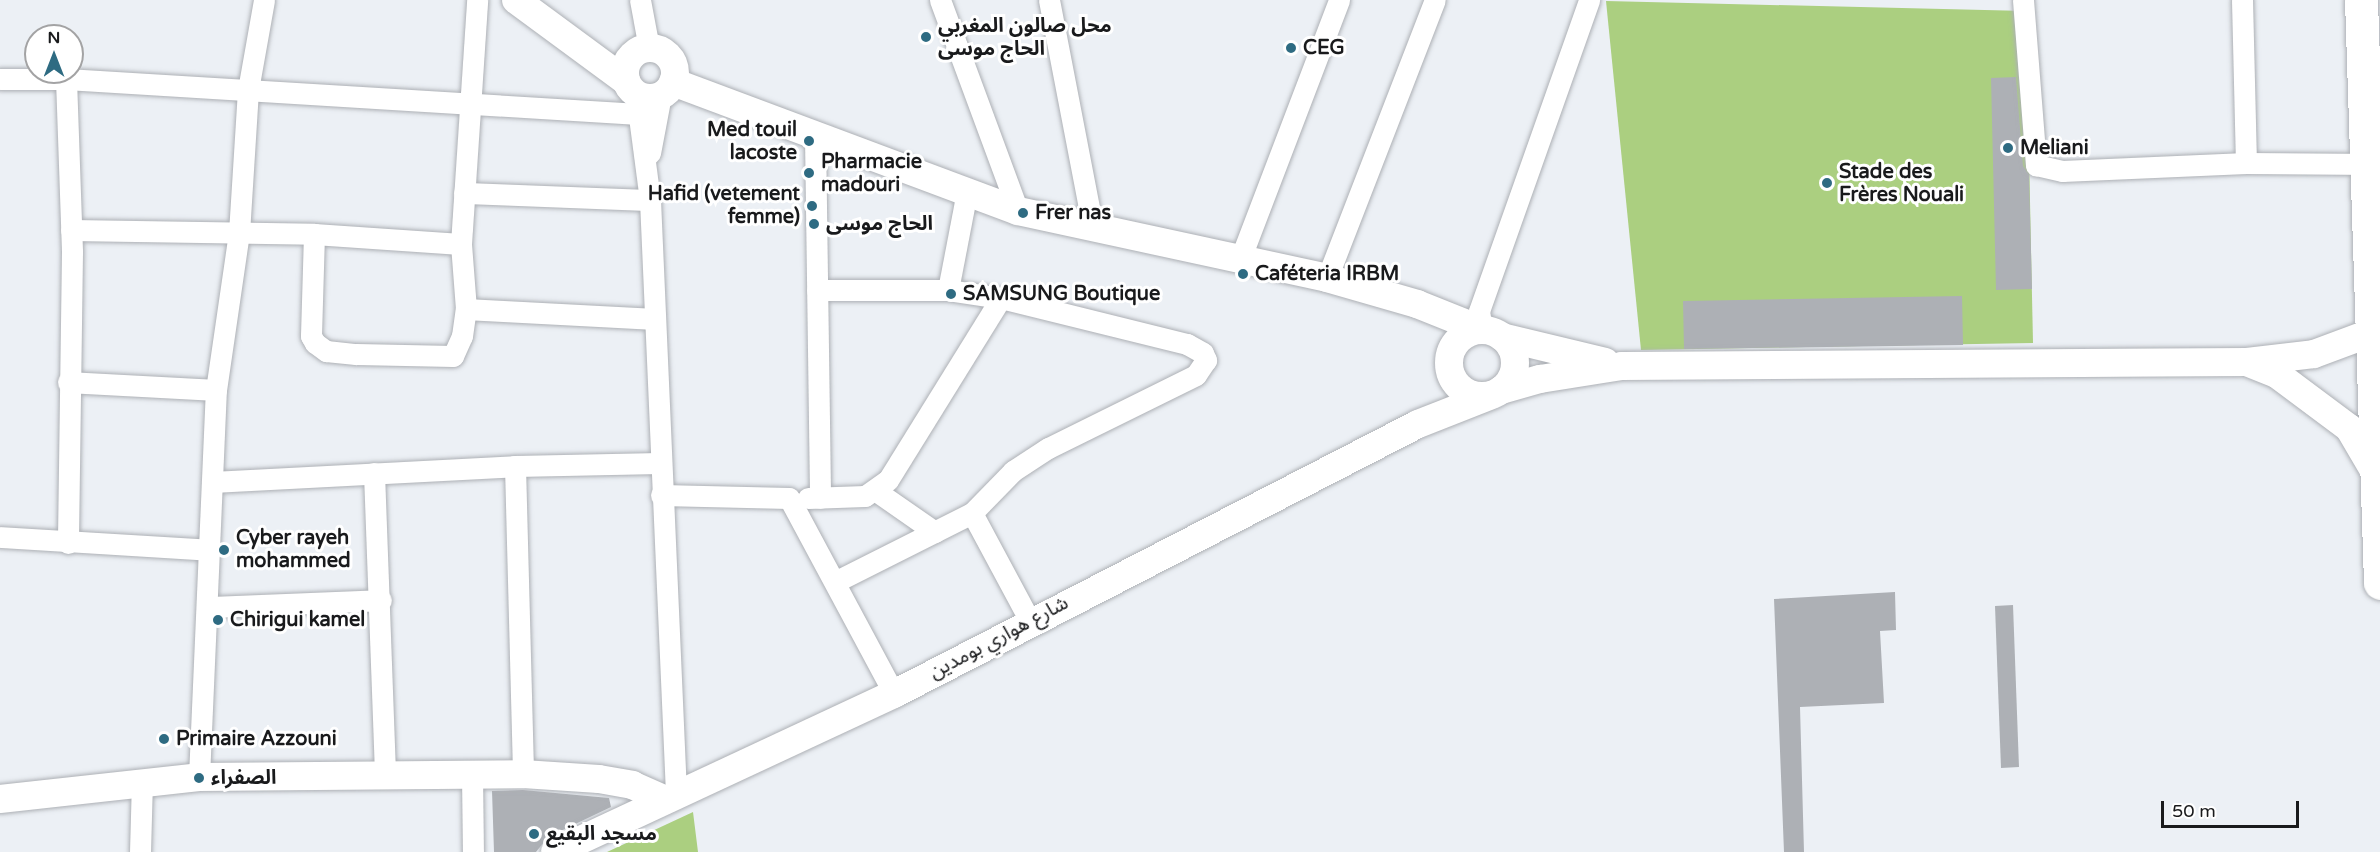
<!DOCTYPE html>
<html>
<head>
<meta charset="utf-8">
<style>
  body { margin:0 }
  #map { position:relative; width:2380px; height:852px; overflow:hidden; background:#ecf0f5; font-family:"Varela Round","Noto Sans Arabic",sans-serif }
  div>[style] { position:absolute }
  .green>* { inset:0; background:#abcf80 }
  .building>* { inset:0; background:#adb0b5 }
  .roads { filter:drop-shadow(0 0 2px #adb0b5) drop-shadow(0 0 2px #adb0b5) }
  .street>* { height:21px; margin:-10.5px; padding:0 10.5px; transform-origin:10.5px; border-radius:10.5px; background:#fff }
  .secondary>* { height:28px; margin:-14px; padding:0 14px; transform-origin:14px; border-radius:14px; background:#fff }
  .secondary>.ring { margin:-14px; padding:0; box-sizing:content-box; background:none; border:28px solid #fff; border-radius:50% }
  .primary>* { height:33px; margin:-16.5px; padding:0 16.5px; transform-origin:16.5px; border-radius:16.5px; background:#fff }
  .dots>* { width:16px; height:16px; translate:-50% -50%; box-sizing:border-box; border:3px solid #fff; border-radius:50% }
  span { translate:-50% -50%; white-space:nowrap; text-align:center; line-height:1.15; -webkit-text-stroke:6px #fff; paint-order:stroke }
  .poi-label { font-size:20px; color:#191a1c; font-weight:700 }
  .left { translate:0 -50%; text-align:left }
  .right { translate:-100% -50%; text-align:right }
  .street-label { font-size:20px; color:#191a1c }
  .north { position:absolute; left:24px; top:24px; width:60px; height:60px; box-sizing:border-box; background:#fff; border:2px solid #a3a3a4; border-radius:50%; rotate:0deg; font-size:16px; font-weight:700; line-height:24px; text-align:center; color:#191a1c }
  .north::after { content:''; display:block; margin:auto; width:21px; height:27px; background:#2e6b82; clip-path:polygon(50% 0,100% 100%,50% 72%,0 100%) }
  .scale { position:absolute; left:2161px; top:801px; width:138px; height:27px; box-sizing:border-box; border:3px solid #191a1c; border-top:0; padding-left:8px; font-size:18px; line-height:21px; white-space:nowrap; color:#191a1c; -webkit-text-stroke:4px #fff; paint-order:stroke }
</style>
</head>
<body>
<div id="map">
  <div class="green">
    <div style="clip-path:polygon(1606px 1px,2026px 11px,2033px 343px,1641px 350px)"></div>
    <div style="clip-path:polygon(693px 812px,698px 852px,607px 852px)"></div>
  </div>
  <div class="building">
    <div style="clip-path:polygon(2016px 77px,2023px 166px,2029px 175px,2032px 289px,1996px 290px,1991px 78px)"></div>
    <div style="clip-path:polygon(1962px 296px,1963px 345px,1684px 349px,1683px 301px)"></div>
    <div style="clip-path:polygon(1895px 592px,1896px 630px,1880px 631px,1884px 703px,1800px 707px,1804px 852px,1784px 852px,1774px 599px)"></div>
    <div style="clip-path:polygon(2013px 605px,2019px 767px,2001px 768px,1995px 606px)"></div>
    <div style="clip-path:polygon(523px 790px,609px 798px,611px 807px,548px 837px,536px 852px,494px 852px,492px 791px)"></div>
  </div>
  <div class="roads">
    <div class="street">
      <div style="left:640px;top:0;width:49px;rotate:79.4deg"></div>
      <div style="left:940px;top:0;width:225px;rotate:69.7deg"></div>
      <div style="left:1049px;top:0;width:232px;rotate:79.1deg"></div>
      <div style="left:2023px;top:0;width:166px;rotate:85.5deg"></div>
      <div style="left:2036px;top:165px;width:27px;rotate:13deg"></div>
      <div style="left:2062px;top:171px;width:184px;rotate:-2.5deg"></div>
      <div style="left:2246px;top:163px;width:130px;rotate:0.4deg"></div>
      <div style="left:2242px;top:0;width:163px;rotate:88.6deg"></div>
      <div style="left:0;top:79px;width:66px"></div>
      <div style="left:66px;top:79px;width:574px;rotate:3.5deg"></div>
      <div style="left:66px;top:79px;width:173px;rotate:88deg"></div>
      <div style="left:72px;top:252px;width:291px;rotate:90.8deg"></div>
      <div style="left:636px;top:94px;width:107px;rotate:82.5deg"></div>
      <div style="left:650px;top:200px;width:595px;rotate:87.49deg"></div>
      <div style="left:815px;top:135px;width:363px;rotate:89.2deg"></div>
      <div style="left:650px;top:153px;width:59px;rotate:-79.3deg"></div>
      <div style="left:464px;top:193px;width:186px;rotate:2.2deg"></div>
      <div style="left:71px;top:230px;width:243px;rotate:0.9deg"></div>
      <div style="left:314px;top:234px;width:147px;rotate:3.9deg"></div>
      <div style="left:314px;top:234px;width:102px;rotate:91.7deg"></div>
      <div style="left:311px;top:336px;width:8px;rotate:60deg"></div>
      <div style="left:315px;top:343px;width:14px;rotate:36deg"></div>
      <div style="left:326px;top:351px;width:30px;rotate:6deg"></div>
      <div style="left:356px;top:354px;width:97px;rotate:1.2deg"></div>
      <div style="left:453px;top:356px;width:22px;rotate:-66deg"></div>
      <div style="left:462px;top:336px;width:27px;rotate:-82deg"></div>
      <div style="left:466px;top:309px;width:65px;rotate:-94.4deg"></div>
      <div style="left:461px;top:244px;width:245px;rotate:-86.2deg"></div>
      <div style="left:1241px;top:257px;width:275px;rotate:-69.1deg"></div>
      <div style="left:1327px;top:278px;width:298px;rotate:-68.8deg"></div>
      <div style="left:817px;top:290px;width:131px"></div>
      <div style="left:948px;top:290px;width:54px;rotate:8.6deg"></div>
      <div style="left:1001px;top:298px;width:192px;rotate:13.9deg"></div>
      <div style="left:1187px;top:344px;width:18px;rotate:29deg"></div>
      <div style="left:1203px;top:353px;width:8px;rotate:67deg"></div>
      <div style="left:1206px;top:360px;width:18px;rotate:124deg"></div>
      <div style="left:1196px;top:375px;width:165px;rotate:153.7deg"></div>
      <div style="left:1048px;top:448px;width:42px;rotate:146.7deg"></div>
      <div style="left:1013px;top:471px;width:59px;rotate:134.3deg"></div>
      <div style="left:972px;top:513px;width:153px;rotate:153.3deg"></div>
      <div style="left:948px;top:290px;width:101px;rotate:-79.1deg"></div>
      <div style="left:466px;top:309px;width:189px;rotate:3deg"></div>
      <div style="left:1482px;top:330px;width:19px;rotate:-99deg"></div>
      <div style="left:1479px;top:311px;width:330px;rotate:-70.5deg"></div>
      <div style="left:68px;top:382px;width:148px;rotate:3.1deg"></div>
      <div style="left:515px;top:466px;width:308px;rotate:88.5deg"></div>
      <div style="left:374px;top:473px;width:301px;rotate:87.9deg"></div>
      <div style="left:212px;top:482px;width:303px;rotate:-3deg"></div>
      <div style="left:515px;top:466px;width:145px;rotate:-1.2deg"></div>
      <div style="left:876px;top:491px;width:72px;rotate:34.8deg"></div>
      <div style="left:661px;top:495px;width:128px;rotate:1.3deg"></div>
      <div style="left:789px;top:498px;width:222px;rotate:61.8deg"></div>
      <div style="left:808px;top:498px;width:57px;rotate:-2deg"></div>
      <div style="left:865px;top:496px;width:28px;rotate:-35deg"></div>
      <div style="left:888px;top:480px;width:214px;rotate:-58.2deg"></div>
      <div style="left:972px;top:513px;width:123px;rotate:61.8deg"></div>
      <div style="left:0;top:537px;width:211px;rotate:3.5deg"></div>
      <div style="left:209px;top:607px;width:172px;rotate:-2.3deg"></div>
      <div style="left:472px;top:774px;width:78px;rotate:89.3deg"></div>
      <div style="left:199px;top:777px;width:387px;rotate:-87.5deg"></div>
      <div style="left:216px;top:390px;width:159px;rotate:-81.7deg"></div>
      <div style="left:239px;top:233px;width:143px;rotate:-86.4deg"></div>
      <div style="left:248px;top:90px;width:91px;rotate:-79.9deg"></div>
      <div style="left:140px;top:852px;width:71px;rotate:-88.4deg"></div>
    </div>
    <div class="secondary">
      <div style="left:516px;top:0;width:137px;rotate:36.4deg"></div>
      <div class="ring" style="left:625px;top:48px;width:22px;height:22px"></div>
      <div style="left:673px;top:82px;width:368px;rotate:20.5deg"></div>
      <div style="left:1018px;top:211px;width:316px;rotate:12.2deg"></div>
      <div style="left:1327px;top:278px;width:94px;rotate:16.1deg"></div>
      <div style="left:1417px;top:304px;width:70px;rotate:21.8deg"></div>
      <div class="ring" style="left:1449px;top:330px;width:38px;height:38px"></div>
      <div style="left:1502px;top:337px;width:106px;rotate:13.6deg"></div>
      <div style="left:2249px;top:363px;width:31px;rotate:22deg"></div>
      <div style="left:2278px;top:375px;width:89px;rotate:36.7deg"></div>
      <div style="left:2349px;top:428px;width:53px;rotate:59.6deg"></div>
      <div style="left:1501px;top:390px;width:41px;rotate:-15.8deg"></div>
      <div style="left:1540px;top:379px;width:83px;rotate:-9deg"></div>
      <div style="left:1622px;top:366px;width:625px;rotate:-0.37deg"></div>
      <div style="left:2247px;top:362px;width:67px;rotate:-6.8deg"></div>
      <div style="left:2314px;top:354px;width:63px;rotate:-20.4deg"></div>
      <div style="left:0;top:799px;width:200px;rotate:-6.3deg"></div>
      <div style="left:199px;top:777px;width:324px;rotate:-0.5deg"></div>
      <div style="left:523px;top:774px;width:76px;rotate:3.8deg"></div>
      <div style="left:599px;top:779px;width:34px;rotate:10deg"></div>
      <div style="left:632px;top:785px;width:34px;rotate:24deg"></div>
      <div style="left:555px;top:852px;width:374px;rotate:-25deg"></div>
      <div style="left:894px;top:694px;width:589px;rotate:-27.26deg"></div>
      <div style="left:1418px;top:424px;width:79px;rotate:-21.4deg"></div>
    </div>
    <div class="primary">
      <div style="left:2361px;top:0;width:583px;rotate:88.13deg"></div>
    </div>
  </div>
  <div class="dots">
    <div style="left:926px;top:37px;background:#2e6b82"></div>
    <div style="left:1291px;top:48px;background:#2e6b82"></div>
    <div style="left:809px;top:141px;background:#2e6b82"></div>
    <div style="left:2008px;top:148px;background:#2e6b82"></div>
    <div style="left:809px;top:173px;background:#2e6b82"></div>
    <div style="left:1827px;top:183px;background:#2e6b82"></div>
    <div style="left:812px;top:206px;background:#2e6b82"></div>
    <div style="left:1023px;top:213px;background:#2e6b82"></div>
    <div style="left:814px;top:224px;background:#2e6b82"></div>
    <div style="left:1243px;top:274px;background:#2e6b82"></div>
    <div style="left:951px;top:294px;background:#2e6b82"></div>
    <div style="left:224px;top:550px;background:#2e6b82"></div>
    <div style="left:218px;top:620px;background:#2e6b82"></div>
    <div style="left:164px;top:739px;background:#2e6b82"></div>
    <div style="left:199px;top:778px;background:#2e6b82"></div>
    <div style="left:534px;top:834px;background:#2e6b82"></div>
  </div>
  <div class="poi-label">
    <span class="left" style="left:938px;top:38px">محل صالون المغربي<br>الحاج موسى</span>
    <span class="left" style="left:1303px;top:48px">CEG</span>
    <span class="right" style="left:797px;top:142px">Med touil<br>lacoste</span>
    <span class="left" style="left:2020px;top:148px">Meliani</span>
    <span class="left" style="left:821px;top:174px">Pharmacie<br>madouri</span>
    <span class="left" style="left:1839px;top:184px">Stade des<br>Frères Nouali</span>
    <span class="right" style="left:800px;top:206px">Hafid (vetement<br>femme)</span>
    <span class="left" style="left:1035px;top:213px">Frer nas</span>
    <span class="left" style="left:826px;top:224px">الحاج موسى</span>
    <span class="left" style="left:1255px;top:274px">Caféteria IRBM</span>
    <span class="left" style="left:963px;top:294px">SAMSUNG Boutique</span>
    <span class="left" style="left:236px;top:550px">Cyber rayeh<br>mohammed</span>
    <span class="left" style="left:230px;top:620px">Chirigui kamel</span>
    <span class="left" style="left:176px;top:739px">Primaire Azzouni</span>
    <span class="left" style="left:211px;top:778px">الصفراء</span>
    <span class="left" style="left:546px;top:834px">مسجد البقيع</span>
  </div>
  <div class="street-label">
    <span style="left:999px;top:638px;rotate:-28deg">شارع هواري بومدين</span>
  </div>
  <div class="north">N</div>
  <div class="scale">50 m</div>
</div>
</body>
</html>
